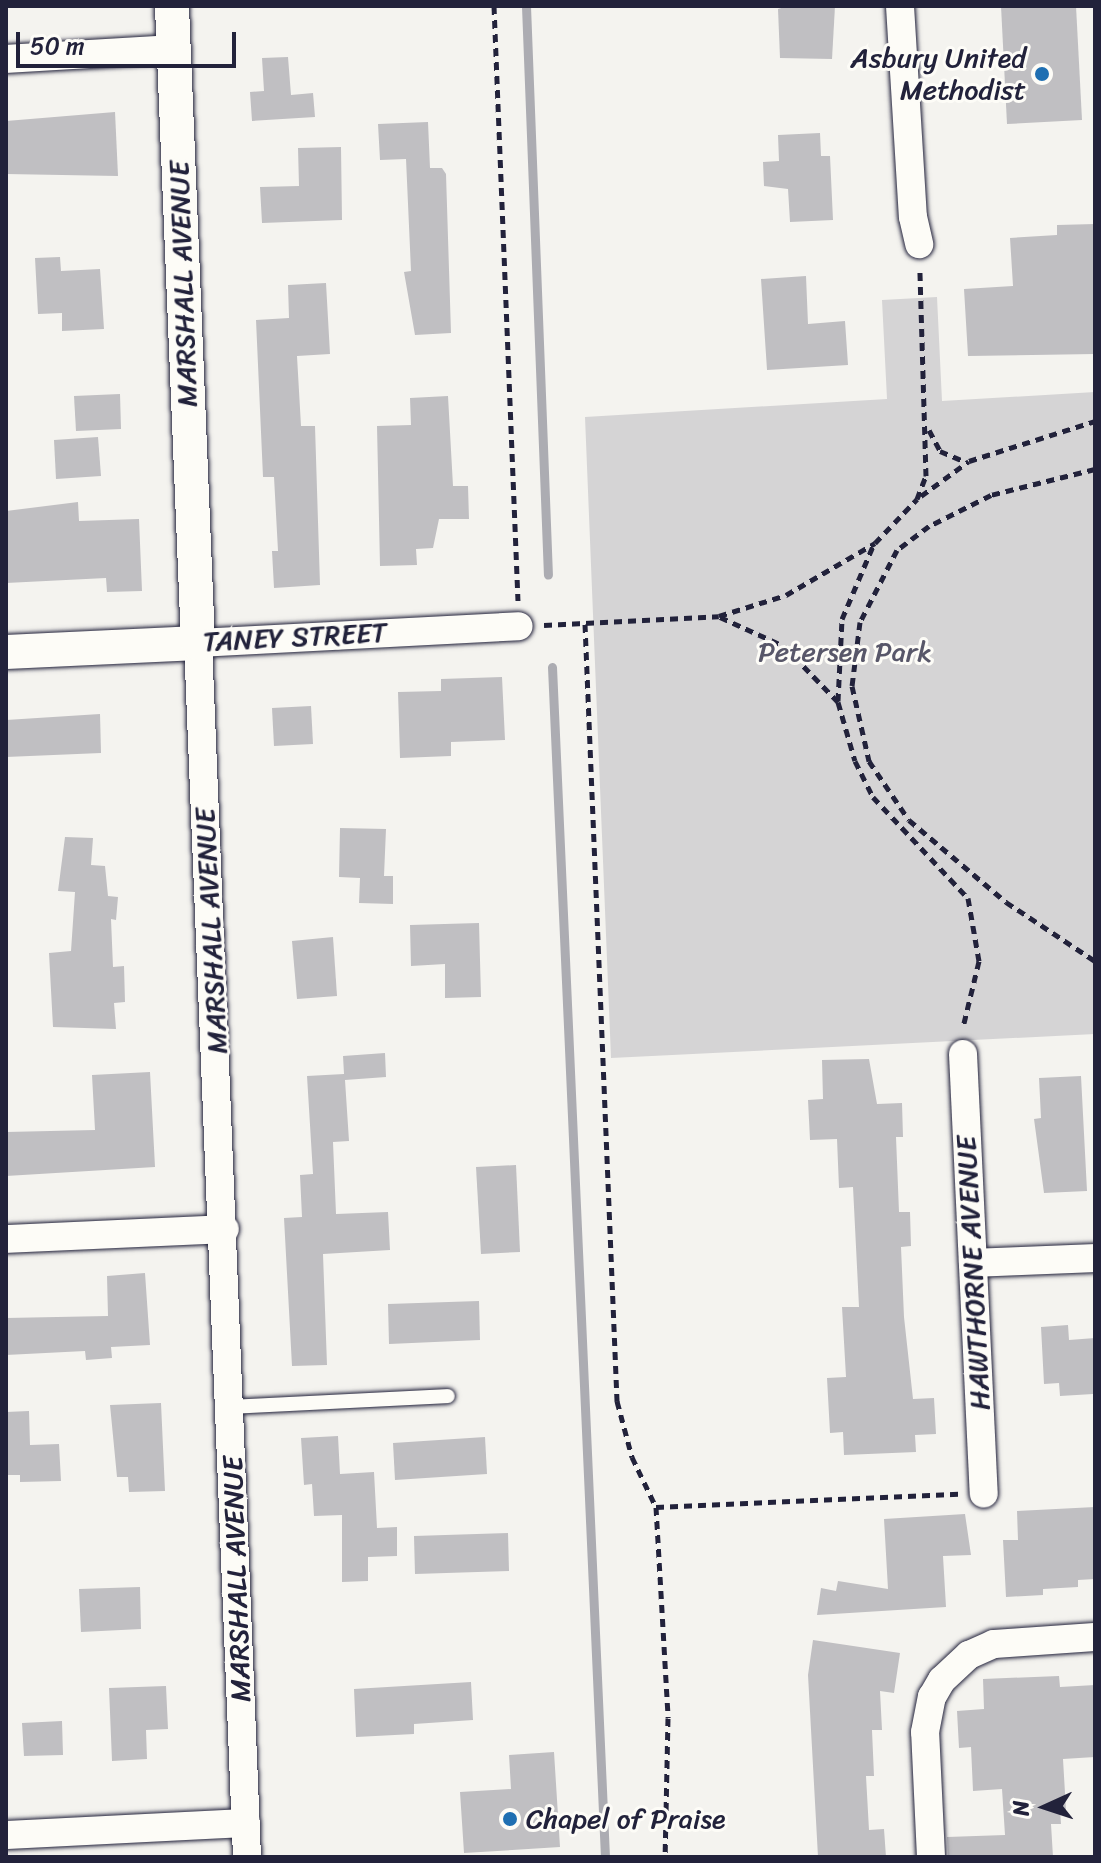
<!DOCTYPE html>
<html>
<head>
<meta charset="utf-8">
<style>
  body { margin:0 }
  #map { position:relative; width:1101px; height:1863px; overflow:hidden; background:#f4f3ef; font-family:Sriracha,sans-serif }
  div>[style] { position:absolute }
  .green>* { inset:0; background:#d5d4d5 }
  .stream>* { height:9px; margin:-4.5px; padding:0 4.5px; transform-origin:4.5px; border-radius:4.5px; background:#acacb2 }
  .building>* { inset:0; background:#c0bfc2 }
  .path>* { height:5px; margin-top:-2.5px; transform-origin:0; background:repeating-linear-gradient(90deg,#22223b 0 8px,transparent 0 14px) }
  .roads { filter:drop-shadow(0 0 2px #22223b) drop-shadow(0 0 2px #22223b) }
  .service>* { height:14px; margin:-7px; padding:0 7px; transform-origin:7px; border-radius:7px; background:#fdfcf7 }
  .minor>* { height:28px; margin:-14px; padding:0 14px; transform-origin:14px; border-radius:14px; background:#fdfcf7 }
  .tertiary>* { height:34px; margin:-17px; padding:0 17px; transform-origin:17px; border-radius:17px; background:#fdfcf7 }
  .dots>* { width:22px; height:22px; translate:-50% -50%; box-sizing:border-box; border:4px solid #fdfcf7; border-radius:50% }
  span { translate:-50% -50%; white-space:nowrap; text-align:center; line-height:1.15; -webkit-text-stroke:6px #fdfcf7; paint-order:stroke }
  .poi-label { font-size:28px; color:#22223b }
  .right { translate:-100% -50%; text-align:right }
  .left { translate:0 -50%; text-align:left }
  .street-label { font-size:28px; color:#22223b }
  .park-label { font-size:28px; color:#585769 }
  .frame { position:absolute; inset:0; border:8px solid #22223b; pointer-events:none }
  .north { position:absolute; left:1005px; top:1767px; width:80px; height:80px; -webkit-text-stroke:6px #fdfcf7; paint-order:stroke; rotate:267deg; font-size:22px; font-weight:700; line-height:32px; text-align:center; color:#22223b }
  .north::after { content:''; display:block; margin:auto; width:28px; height:36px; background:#22223b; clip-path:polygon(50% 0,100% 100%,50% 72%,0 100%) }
  .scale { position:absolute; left:16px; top:32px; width:220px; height:36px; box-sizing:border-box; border:4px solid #22223b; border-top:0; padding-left:10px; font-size:24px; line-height:28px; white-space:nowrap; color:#22223b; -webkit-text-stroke:6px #fdfcf7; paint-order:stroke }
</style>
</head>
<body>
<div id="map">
  <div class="green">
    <div style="clip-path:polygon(937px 297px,942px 401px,1095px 392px,1095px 1034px,611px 1058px,585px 417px,887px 399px,882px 300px)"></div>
  </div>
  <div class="stream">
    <div style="left:526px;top:6px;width:569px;rotate:87.79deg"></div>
    <div style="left:552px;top:667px;width:1191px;rotate:87.45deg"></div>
  </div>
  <div class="building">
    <div style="clip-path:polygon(788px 6px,835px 6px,832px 59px,780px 58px,778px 9px)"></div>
    <div style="clip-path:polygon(1001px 6px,1076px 6px,1082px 120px,1007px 124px)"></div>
    <div style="clip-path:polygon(288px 57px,291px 95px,313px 93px,315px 117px,252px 121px,250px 92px,264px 91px,262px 58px)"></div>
    <div style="clip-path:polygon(115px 112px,118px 176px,6px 174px,6px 121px)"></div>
    <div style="clip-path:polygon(428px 122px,430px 168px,442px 168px,446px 174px,451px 333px,415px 335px,404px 272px,411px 271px,406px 159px,380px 160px,378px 124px)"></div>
    <div style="clip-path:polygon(820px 133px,821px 156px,830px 156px,833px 220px,790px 222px,788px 189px,764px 186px,763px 162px,779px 161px,778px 135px)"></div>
    <div style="clip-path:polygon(341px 147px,342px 220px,262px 223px,260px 187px,299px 186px,298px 148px)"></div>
    <div style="clip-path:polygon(1095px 224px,1095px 354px,968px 356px,964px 289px,1013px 286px,1010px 238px,1057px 235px,1057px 225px)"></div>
    <div style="clip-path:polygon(60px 257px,61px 271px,100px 269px,104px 329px,62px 331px,62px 313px,38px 314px,35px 258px)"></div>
    <div style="clip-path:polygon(806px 276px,808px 324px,845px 321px,848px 365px,767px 370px,761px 279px)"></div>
    <div style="clip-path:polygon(326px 283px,330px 354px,297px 356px,301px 426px,315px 426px,320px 585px,274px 588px,272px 551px,278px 551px,274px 477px,263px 477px,256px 320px,289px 318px,288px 285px)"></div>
    <div style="clip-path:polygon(120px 394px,121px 429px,76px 431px,74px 396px)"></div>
    <div style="clip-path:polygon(448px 396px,453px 486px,468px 486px,469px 519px,439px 519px,433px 548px,416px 549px,417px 565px,380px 566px,377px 426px,411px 425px,410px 398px)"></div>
    <div style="clip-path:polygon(98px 437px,101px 476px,56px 479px,54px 440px)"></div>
    <div style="clip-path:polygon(78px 502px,79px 521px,139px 519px,142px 591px,107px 592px,106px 578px,6px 583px,6px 511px)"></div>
    <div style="clip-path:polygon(502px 677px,505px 740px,451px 742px,451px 756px,400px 758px,398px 692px,441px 691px,441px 679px)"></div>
    <div style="clip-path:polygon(311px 706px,313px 744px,274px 746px,272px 708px)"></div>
    <div style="clip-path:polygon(100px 714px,101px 753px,6px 757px,6px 720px)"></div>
    <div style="clip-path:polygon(340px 828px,386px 829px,384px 876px,393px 876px,393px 904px,359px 903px,360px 878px,339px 877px)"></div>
    <div style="clip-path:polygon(65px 837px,93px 838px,91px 865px,105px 866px,108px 896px,118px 897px,116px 920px,111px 919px,113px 967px,124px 966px,125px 1002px,114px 1003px,116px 1029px,53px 1027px,49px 953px,71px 951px,75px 892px,58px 891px)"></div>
    <div style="clip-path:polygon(479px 923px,481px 997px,445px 998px,445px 964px,411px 966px,410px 925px)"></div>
    <div style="clip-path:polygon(333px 937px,337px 996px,297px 999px,292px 941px)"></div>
    <div style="clip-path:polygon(385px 1053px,386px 1077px,345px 1080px,349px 1141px,333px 1142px,336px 1214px,388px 1212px,390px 1250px,323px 1254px,327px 1365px,292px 1366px,284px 1218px,302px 1217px,300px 1175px,313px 1174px,307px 1076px,344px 1074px,343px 1056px)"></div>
    <div style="clip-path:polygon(869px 1059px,877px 1104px,902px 1103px,903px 1137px,896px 1137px,899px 1212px,910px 1212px,911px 1246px,901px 1247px,904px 1317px,913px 1399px,934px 1398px,936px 1434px,915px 1435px,916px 1452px,844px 1455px,843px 1432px,830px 1433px,827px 1378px,846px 1377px,842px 1307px,859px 1307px,853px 1187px,839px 1188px,837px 1139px,810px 1140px,808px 1100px,823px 1099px,822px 1060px)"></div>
    <div style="clip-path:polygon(150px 1072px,155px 1167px,6px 1176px,6px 1132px,95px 1130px,92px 1075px)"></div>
    <div style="clip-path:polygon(1081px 1076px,1087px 1191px,1044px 1193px,1034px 1119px,1041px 1118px,1039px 1078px)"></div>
    <div style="clip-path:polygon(516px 1165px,520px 1252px,481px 1254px,476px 1167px)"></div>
    <div style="clip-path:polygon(145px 1273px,150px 1345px,111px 1347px,112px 1358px,86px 1360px,85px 1351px,6px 1355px,6px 1318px,108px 1316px,107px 1276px)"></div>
    <div style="clip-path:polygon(479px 1301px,480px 1340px,389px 1344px,388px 1304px)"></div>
    <div style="clip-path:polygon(1068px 1325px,1069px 1340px,1095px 1338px,1093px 1394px,1060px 1396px,1059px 1383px,1044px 1384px,1041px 1327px)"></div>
    <div style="clip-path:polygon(161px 1403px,165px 1491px,129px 1492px,128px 1477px,117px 1477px,110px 1405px)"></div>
    <div style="clip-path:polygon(29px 1411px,30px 1445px,59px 1444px,61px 1481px,20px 1482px,20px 1475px,6px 1475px,6px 1412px)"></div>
    <div style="clip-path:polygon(338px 1436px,340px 1474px,374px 1472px,377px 1528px,397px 1527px,397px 1556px,368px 1557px,368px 1581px,342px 1582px,342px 1515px,314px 1516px,312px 1484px,304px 1485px,301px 1438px)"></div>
    <div style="clip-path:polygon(485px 1437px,487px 1474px,395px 1480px,393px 1443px)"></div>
    <div style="clip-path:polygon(1095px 1507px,1095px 1579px,1078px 1580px,1078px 1587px,1043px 1589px,1043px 1595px,1006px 1597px,1003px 1540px,1018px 1540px,1017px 1511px)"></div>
    <div style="clip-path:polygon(965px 1514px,971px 1555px,943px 1556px,946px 1607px,817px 1615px,821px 1588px,836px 1591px,838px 1581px,888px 1589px,884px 1519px)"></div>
    <div style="clip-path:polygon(508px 1533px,509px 1571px,415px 1574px,414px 1536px)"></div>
    <div style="clip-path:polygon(140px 1587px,141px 1629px,81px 1632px,79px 1589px)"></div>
    <div style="clip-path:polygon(813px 1640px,900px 1653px,894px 1693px,880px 1691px,882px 1730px,872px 1730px,874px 1776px,866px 1776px,869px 1830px,884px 1829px,886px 1857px,818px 1857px,808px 1675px)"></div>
    <div style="clip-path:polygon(1059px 1676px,1060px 1687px,1095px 1685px,1095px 1757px,1063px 1759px,1066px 1810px,1060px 1810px,1061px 1824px,1051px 1824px,1053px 1857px,948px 1857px,947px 1837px,1005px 1835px,1002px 1789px,973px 1791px,971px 1747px,959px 1748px,957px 1711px,984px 1709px,983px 1679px)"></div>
    <div style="clip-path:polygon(471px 1682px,473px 1720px,414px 1724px,414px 1734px,356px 1737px,354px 1689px)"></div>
    <div style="clip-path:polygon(166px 1686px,168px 1729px,146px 1730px,147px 1759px,112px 1761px,109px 1688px)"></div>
    <div style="clip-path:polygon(62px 1721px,63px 1755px,24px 1756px,22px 1723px)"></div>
    <div style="clip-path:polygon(554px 1752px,560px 1847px,464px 1853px,460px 1792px,511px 1789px,509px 1755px)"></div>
  </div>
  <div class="path">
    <div style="left:494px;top:6px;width:595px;rotate:87.69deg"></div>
    <div style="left:929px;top:430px;width:24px;rotate:62deg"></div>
    <div style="left:940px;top:451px;width:26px;rotate:23deg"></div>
    <div style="left:1095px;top:469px;width:107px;rotate:166deg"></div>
    <div style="left:991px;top:495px;width:69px;rotate:153.4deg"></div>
    <div style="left:929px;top:526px;width:40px;rotate:143deg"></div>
    <div style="left:897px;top:550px;width:81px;rotate:117.2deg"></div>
    <div style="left:860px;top:622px;width:64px;rotate:97.1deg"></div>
    <div style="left:852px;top:686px;width:77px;rotate:77.2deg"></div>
    <div style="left:869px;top:761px;width:71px;rotate:55.9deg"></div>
    <div style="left:909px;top:820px;width:127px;rotate:40.2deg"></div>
    <div style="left:1006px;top:902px;width:107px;rotate:33.5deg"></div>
    <div style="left:921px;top:496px;width:59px;rotate:-36.1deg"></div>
    <div style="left:969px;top:461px;width:132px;rotate:-17.6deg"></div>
    <div style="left:720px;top:617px;width:70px;rotate:24.4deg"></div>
    <div style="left:784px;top:646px;width:78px;rotate:46deg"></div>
    <div style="left:838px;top:702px;width:61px;rotate:73.9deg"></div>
    <div style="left:855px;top:761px;width:40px;rotate:63.4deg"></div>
    <div style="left:873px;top:797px;width:139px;rotate:46.8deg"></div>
    <div style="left:968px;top:898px;width:64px;rotate:80.1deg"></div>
    <div style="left:979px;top:961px;width:68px;rotate:103.6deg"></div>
    <div style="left:585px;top:624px;width:778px;rotate:87.64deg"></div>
    <div style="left:617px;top:1401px;width:58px;rotate:75deg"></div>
    <div style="left:632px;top:1457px;width:55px;rotate:64.4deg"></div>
    <div style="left:656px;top:1507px;width:211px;rotate:86.7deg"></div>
    <div style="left:668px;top:1718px;width:139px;rotate:91.2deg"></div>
    <div style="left:544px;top:625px;width:175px;rotate:-2.9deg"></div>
    <div style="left:719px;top:616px;width:70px;rotate:-17.4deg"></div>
    <div style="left:786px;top:595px;width:103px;rotate:-30.3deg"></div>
    <div style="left:875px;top:543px;width:61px;rotate:-46.3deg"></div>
    <div style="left:917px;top:499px;width:25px;rotate:-69deg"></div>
    <div style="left:926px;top:476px;width:207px;rotate:-91.7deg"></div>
    <div style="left:838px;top:701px;width:82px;rotate:-87.2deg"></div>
    <div style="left:842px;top:619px;width:79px;rotate:-67deg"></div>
    <div style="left:656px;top:1507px;width:303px;rotate:-2.5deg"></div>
  </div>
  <div class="roads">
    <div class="service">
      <div style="left:231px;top:1407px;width:217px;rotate:-2.9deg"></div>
    </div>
    <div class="minor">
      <div style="left:900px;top:6px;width:211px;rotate:86.5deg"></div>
      <div style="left:913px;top:217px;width:28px;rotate:77deg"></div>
      <div style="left:6px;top:59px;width:167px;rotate:-3.4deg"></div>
      <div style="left:963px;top:1054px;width:440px;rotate:87.3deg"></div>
      <div style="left:6px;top:1239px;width:219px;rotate:-2.6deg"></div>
      <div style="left:973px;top:1263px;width:122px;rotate:-2.3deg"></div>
      <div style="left:6px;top:1835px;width:240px;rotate:-2.9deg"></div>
      <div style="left:247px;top:1857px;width:1215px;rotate:-92.31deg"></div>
      <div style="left:198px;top:643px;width:321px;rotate:-3deg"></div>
      <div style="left:931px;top:1857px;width:125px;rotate:-92.7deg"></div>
      <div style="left:925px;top:1732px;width:36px;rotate:-79deg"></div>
      <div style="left:932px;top:1697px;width:20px;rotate:-60deg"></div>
      <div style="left:942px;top:1680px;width:37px;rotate:-43deg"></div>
      <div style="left:969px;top:1655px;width:27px;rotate:-24deg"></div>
      <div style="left:994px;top:1644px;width:101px;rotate:-4deg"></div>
    </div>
    <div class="tertiary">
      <div style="left:6px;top:652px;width:192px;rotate:-2.7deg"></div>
      <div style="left:198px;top:643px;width:638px;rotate:-92.34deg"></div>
    </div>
  </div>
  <div class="dots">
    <div style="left:1042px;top:74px;background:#1f6fb2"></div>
    <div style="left:510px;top:1819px;background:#1f6fb2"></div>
  </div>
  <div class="poi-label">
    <span class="right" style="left:1026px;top:74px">Asbury United<br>Methodist</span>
    <span class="left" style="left:526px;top:1819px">Chapel of Praise</span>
  </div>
  <div class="street-label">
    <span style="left:183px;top:284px;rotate:-92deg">MARSHALL AVENUE</span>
    <span style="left:295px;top:637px;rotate:-3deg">TANEY STREET</span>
    <span style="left:211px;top:931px;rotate:-93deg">MARSHALL AVENUE</span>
    <span style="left:973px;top:1273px;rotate:-93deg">HAWTHORNE AVENUE</span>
    <span style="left:237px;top:1579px;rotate:-92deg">MARSHALL AVENUE</span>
  </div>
  <div class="park-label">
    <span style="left:845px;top:652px">Petersen Park</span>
  </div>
  <div class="frame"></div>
  <div class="north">N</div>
  <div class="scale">50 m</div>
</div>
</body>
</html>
